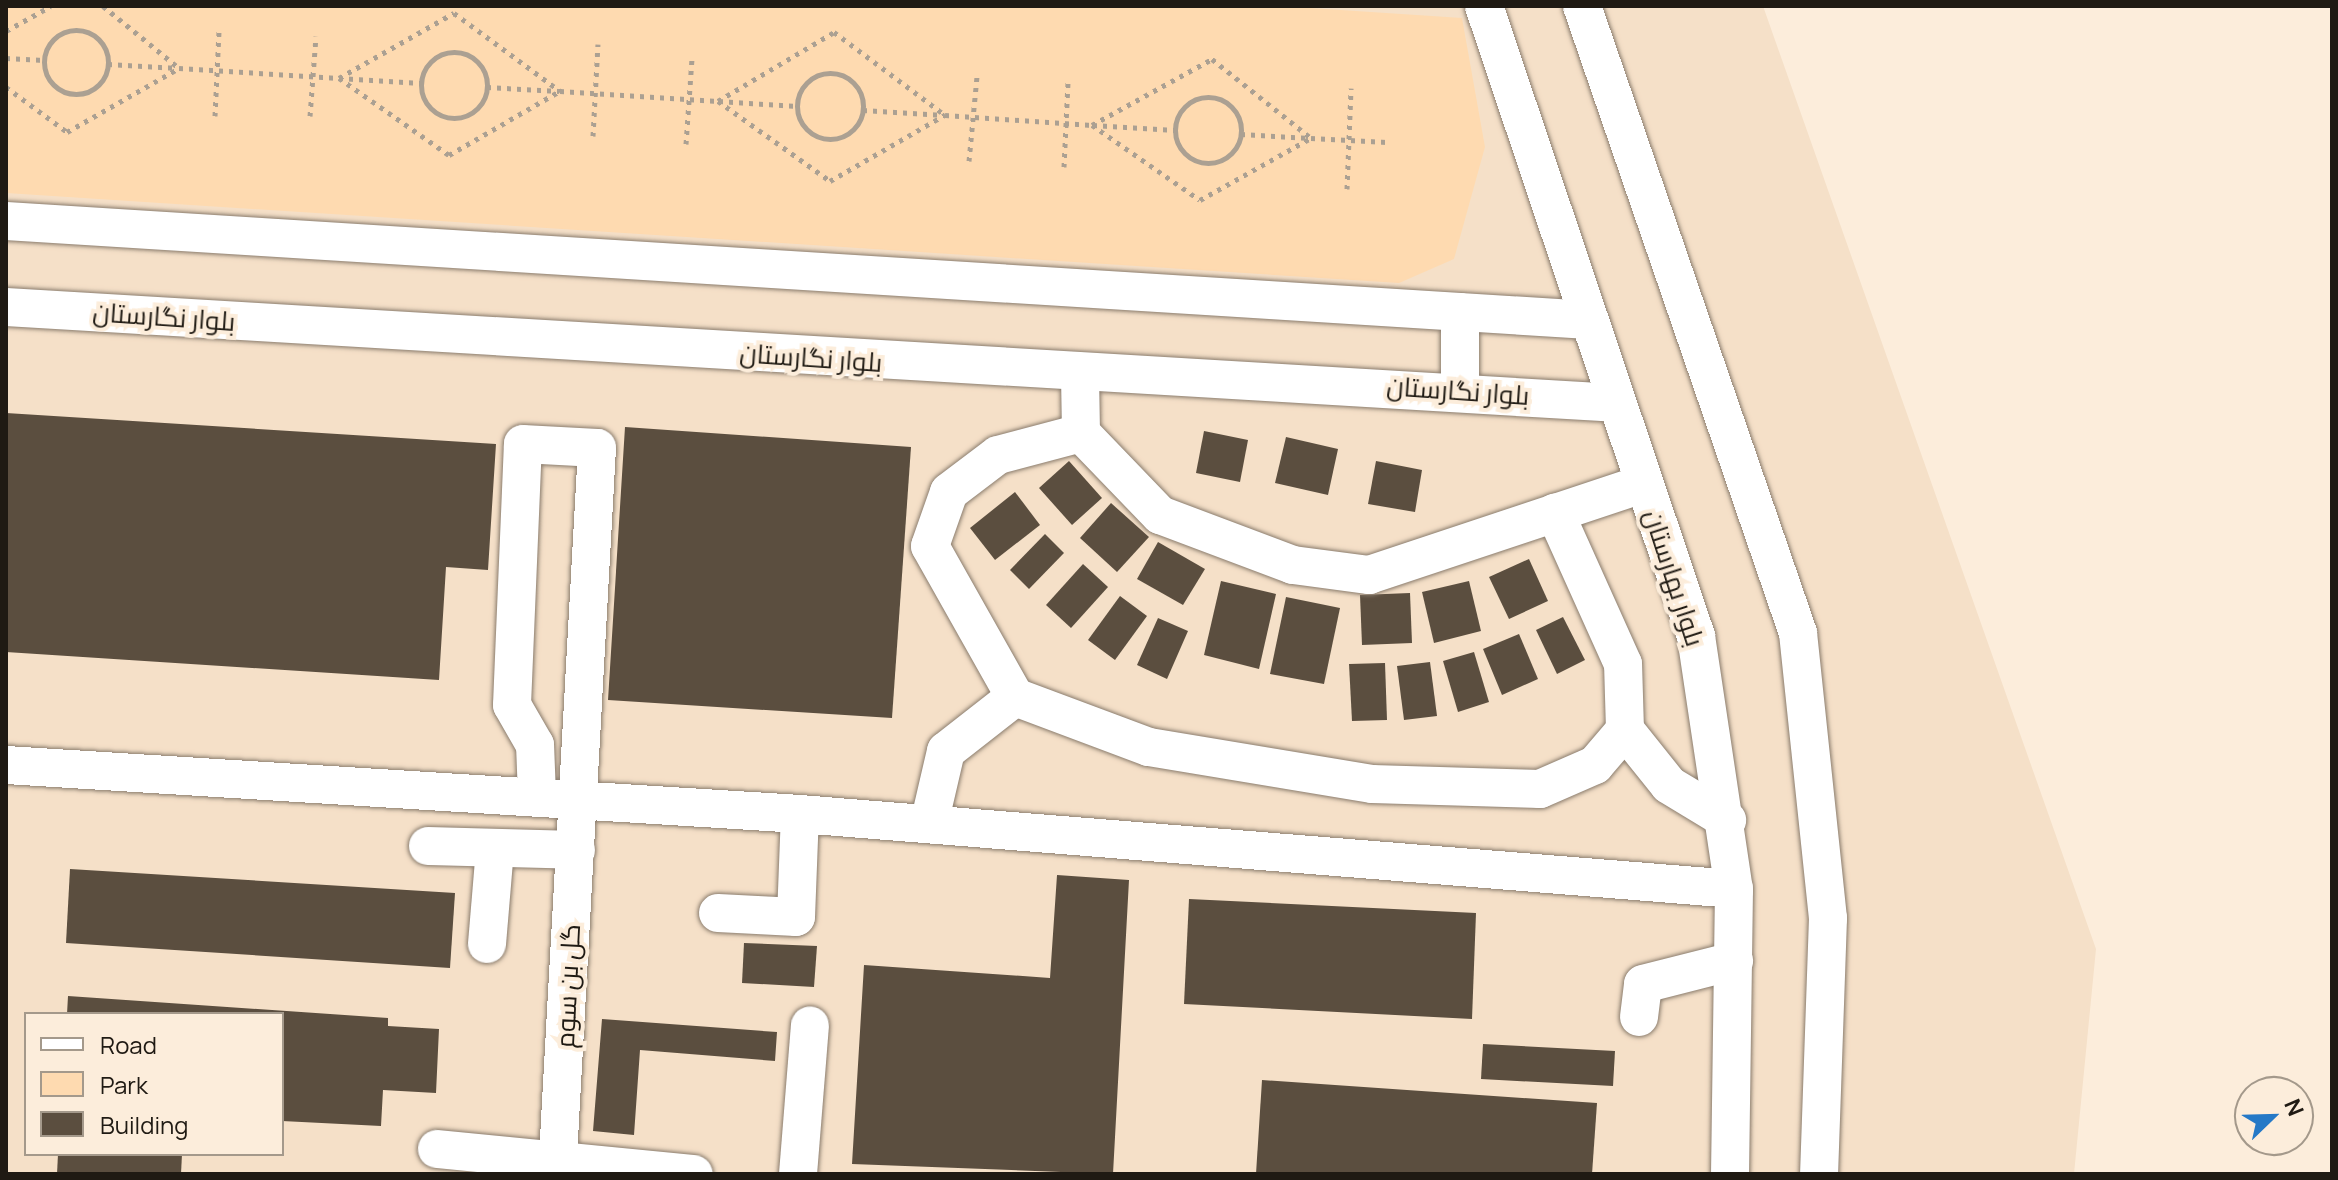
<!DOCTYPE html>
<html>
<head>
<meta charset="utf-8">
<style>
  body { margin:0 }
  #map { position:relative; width:2338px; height:1180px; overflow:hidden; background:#fceddb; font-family:Manrope,Cairo,sans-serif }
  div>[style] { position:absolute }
  .built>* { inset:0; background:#f5e0c8 }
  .green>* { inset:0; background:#fedab0 }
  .building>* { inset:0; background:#5b4e3f }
  .path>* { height:5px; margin-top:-2.5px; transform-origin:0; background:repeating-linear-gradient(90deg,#aba092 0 4px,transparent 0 10px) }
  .path>.ring { margin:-2.5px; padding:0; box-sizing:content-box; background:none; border:5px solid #aba092; border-radius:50% }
  .roads { filter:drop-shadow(0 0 2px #8a7c6d) drop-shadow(0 0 2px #8a7c6d) }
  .minor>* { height:38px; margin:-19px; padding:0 19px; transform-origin:19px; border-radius:19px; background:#fff }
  span { translate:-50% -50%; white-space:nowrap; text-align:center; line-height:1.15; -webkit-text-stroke:8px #fceddb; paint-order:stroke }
  .street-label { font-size:26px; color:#1f1a13 }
  .frame { position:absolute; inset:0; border:8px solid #1f1a13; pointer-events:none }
  .legend { position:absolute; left:24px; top:1012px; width:260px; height:144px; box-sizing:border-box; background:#fceddb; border:2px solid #a4998b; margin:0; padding:10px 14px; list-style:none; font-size:24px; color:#1f1a13 }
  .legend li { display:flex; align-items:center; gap:16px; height:40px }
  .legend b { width:40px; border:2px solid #a4998b }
  .north { position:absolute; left:2234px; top:1076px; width:80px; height:80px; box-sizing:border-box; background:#fceddb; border:2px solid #a4998b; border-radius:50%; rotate:67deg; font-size:22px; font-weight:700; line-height:32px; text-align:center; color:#1f1a13 }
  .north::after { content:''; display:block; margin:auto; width:28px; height:36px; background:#2579c7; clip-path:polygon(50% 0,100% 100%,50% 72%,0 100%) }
</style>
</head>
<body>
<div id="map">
  <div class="built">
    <div style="clip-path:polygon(evenodd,6px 6px,1763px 6px,2096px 949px,2074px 1174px,6px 1174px,6px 6px,26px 1014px,282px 1014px,282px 1154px,26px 1154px,26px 1014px)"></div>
  </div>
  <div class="green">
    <div style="clip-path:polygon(6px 6px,1280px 6px,1462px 18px,1485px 147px,1454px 259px,1399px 283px,6px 193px)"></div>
  </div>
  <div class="building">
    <div style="clip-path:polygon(6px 413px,496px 444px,488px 570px,446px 567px,439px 680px,6px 652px)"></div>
    <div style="clip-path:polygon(625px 427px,911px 447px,892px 718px,608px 700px)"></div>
    <div style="clip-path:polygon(1204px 431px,1248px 440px,1240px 482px,1196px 473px)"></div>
    <div style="clip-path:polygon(1286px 437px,1338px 449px,1328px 495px,1275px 483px)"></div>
    <div style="clip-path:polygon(1069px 461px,1102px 498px,1072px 525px,1039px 488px)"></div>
    <div style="clip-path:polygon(1376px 461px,1422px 470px,1415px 512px,1368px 504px)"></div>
    <div style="clip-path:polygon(1015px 492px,1040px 525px,995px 560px,970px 528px)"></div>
    <div style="clip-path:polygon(1111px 503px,1149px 537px,1117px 572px,1080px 538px)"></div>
    <div style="clip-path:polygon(1045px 534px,1064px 553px,1029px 589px,1010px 570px)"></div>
    <div style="clip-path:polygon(1158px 542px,1205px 569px,1183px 605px,1137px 579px)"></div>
    <div style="clip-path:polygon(1529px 559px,1548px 601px,1509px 619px,1489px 577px)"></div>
    <div style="clip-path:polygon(1083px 564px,1108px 587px,1071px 628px,1046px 605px)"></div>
    <div style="clip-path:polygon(1221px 581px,1276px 594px,1259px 669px,1204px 655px)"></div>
    <div style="clip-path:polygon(1469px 581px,1481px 631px,1434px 643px,1422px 592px)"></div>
    <div style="clip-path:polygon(1410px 593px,1412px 643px,1362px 645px,1360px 595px)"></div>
    <div style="clip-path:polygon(1120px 596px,1147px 616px,1115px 660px,1088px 640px)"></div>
    <div style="clip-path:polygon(1286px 597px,1340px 608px,1324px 684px,1270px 674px)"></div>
    <div style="clip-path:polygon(1563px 617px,1585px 660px,1557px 674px,1536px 630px)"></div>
    <div style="clip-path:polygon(1158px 618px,1188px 631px,1167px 679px,1137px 665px)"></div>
    <div style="clip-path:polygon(1519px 634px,1538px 679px,1502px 695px,1483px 649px)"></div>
    <div style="clip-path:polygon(1474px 652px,1489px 702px,1458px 712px,1443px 661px)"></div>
    <div style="clip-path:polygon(1430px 662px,1437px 716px,1404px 720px,1397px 666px)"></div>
    <div style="clip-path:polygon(1385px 663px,1387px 720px,1352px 721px,1349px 664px)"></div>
    <div style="clip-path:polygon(70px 869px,455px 893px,450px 968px,66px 943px)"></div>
    <div style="clip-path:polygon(1057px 875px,1129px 880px,1113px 1174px,852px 1164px,864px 965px,1050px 978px)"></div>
    <div style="clip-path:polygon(1189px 899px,1476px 913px,1472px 1019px,1184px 1004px)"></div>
    <div style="clip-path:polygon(744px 943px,817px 946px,814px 987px,742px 983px)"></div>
    <div style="clip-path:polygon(68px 996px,388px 1018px,388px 1026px,439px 1029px,436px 1093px,383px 1090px,381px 1126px,282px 1121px,282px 1014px,67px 1014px)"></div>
    <div style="clip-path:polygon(602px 1019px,777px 1032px,775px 1061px,640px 1050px,634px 1135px,593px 1131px)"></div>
    <div style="clip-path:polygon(1483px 1044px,1615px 1051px,1613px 1086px,1481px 1079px)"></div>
    <div style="clip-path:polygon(1262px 1080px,1597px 1103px,1592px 1174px,1256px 1174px)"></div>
    <div style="clip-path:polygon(58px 1154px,182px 1154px,181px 1174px,57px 1174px)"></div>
  </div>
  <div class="path">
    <div style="left:103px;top:6px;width:98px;rotate:39.2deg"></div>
    <div style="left:179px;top:68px;width:160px;rotate:3.6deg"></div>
    <div style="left:339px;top:78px;width:132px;rotate:-29.5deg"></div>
    <div style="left:454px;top:13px;width:132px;rotate:36.3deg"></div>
    <div style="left:560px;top:91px;width:158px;rotate:3.6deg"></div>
    <div style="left:718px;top:101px;width:135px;rotate:-30.7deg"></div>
    <div style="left:834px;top:32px;width:139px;rotate:36.8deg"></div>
    <div style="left:945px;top:115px;width:147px;rotate:3.9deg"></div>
    <div style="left:1092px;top:125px;width:137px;rotate:-28.8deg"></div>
    <div style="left:1212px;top:59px;width:127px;rotate:38.6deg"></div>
    <div style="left:1311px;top:138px;width:76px;rotate:3deg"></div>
    <div class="ring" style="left:44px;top:30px;width:59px;height:59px"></div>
    <div style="left:6px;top:31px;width:51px;rotate:-29.1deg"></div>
    <div class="ring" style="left:421px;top:52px;width:61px;height:61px"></div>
    <div style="left:6px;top:58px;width:38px;rotate:3deg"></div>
    <div style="left:108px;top:64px;width:70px;rotate:3.3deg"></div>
    <div class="ring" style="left:797px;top:73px;width:61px;height:61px"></div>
    <div style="left:339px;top:78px;width:134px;rotate:35deg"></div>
    <div style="left:449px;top:155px;width:128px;rotate:-30deg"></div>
    <div style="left:339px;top:78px;width:82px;rotate:3.5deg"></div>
    <div style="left:6px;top:87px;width:76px;rotate:36.4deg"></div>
    <div style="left:67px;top:132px;width:129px;rotate:-29.7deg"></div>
    <div style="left:487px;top:87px;width:72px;rotate:3.2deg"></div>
    <div class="ring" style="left:1175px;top:97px;width:61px;height:61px"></div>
    <div style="left:718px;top:101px;width:138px;rotate:35.5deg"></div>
    <div style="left:830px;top:181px;width:133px;rotate:-29.9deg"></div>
    <div style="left:719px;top:101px;width:78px;rotate:3.7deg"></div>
    <div style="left:863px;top:110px;width:81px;rotate:3.5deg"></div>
    <div style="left:215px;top:116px;width:85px;rotate:-87.3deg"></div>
    <div style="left:310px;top:116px;width:80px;rotate:-85.7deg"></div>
    <div style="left:1092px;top:125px;width:131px;rotate:34.8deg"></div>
    <div style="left:1200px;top:200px;width:127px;rotate:-29.2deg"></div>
    <div style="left:1093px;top:125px;width:82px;rotate:3.5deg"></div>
    <div style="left:1241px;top:134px;width:69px;rotate:3.3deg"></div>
    <div style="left:593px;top:136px;width:92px;rotate:-86.9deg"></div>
    <div style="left:686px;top:144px;width:86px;rotate:-86deg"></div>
    <div style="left:969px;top:161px;width:84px;rotate:-84.6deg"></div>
    <div style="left:1064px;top:167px;width:85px;rotate:-87.3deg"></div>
    <div style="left:1347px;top:189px;width:101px;rotate:-87.7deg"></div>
  </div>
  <div class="roads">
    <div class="minor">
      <div style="left:1484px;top:6px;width:665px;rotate:71.4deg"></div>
      <div style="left:1696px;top:636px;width:256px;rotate:81.5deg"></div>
      <div style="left:1734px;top:889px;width:285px;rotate:90.8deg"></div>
      <div style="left:1582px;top:6px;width:663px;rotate:70.99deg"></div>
      <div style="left:1798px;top:633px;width:287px;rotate:84deg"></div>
      <div style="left:1828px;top:918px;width:256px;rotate:92deg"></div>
      <div style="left:6px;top:221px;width:1586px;rotate:3.58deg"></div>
      <div style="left:6px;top:307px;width:1612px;rotate:3.41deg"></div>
      <div style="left:1460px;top:312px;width:77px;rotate:90deg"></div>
      <div style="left:1080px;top:375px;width:58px;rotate:89deg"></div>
      <div style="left:1081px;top:433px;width:114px;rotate:46.1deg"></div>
      <div style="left:1160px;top:515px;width:142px;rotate:20.6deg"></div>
      <div style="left:1293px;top:565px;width:77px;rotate:7.5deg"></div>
      <div style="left:1369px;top:575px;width:289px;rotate:-18.4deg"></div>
      <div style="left:1015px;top:697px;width:173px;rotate:-119.4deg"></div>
      <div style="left:930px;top:546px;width:57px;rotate:-70.6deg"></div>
      <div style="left:949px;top:492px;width:61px;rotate:-37.1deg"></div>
      <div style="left:998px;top:455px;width:86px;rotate:-14.8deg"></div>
      <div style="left:1625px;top:730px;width:70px;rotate:51.3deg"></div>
      <div style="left:1669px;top:785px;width:68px;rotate:31.1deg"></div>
      <div style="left:6px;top:765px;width:796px;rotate:3.53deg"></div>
      <div style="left:800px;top:814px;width:937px;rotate:4.59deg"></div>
      <div style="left:537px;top:796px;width:51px;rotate:-92.2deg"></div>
      <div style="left:535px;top:745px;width:46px;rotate:-119.9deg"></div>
      <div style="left:512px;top:705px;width:261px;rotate:-87.6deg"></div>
      <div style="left:523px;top:444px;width:74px;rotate:3.1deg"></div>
      <div style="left:597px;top:448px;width:727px;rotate:93.15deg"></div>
      <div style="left:929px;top:824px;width:75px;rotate:-76.9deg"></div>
      <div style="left:946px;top:751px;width:88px;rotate:-38deg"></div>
      <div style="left:1015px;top:697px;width:143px;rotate:20.5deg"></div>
      <div style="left:1149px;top:747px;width:226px;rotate:9.4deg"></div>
      <div style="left:1372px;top:784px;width:168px;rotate:1.7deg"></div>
      <div style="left:1540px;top:789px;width:60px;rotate:-23.6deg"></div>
      <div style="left:1595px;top:765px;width:46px;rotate:-49.4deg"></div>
      <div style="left:1625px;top:730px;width:66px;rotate:-91.7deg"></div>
      <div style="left:1623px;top:664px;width:166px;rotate:-114.2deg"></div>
      <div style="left:428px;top:846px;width:148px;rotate:1.5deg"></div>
      <div style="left:718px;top:913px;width:78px;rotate:2.9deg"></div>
      <div style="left:796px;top:917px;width:103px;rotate:-87.8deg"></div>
      <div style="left:487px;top:944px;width:96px;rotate:-85.2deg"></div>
      <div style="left:1639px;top:1017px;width:33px;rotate:-83deg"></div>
      <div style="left:1643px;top:984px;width:94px;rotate:-14.2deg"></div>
      <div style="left:437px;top:1149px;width:258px;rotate:5.6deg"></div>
      <div style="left:798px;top:1174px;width:149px;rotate:-85.4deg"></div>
    </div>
  </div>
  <div class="street-label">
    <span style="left:164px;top:317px;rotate:4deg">بلوار نگارستان</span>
    <span style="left:811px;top:358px;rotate:4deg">بلوار نگارستان</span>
    <span style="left:1458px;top:391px;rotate:4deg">بلوار نگارستان</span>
    <span style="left:1674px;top:578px;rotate:72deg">بلوار بهارستان</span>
    <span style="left:568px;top:986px;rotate:-87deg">گل بن سوم</span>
  </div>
  <div class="frame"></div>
  <ul class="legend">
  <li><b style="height:10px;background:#fff"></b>Road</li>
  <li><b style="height:22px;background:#fedab0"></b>Park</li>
  <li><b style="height:22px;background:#5b4e3f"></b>Building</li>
  </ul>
  <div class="north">N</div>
</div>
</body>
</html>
